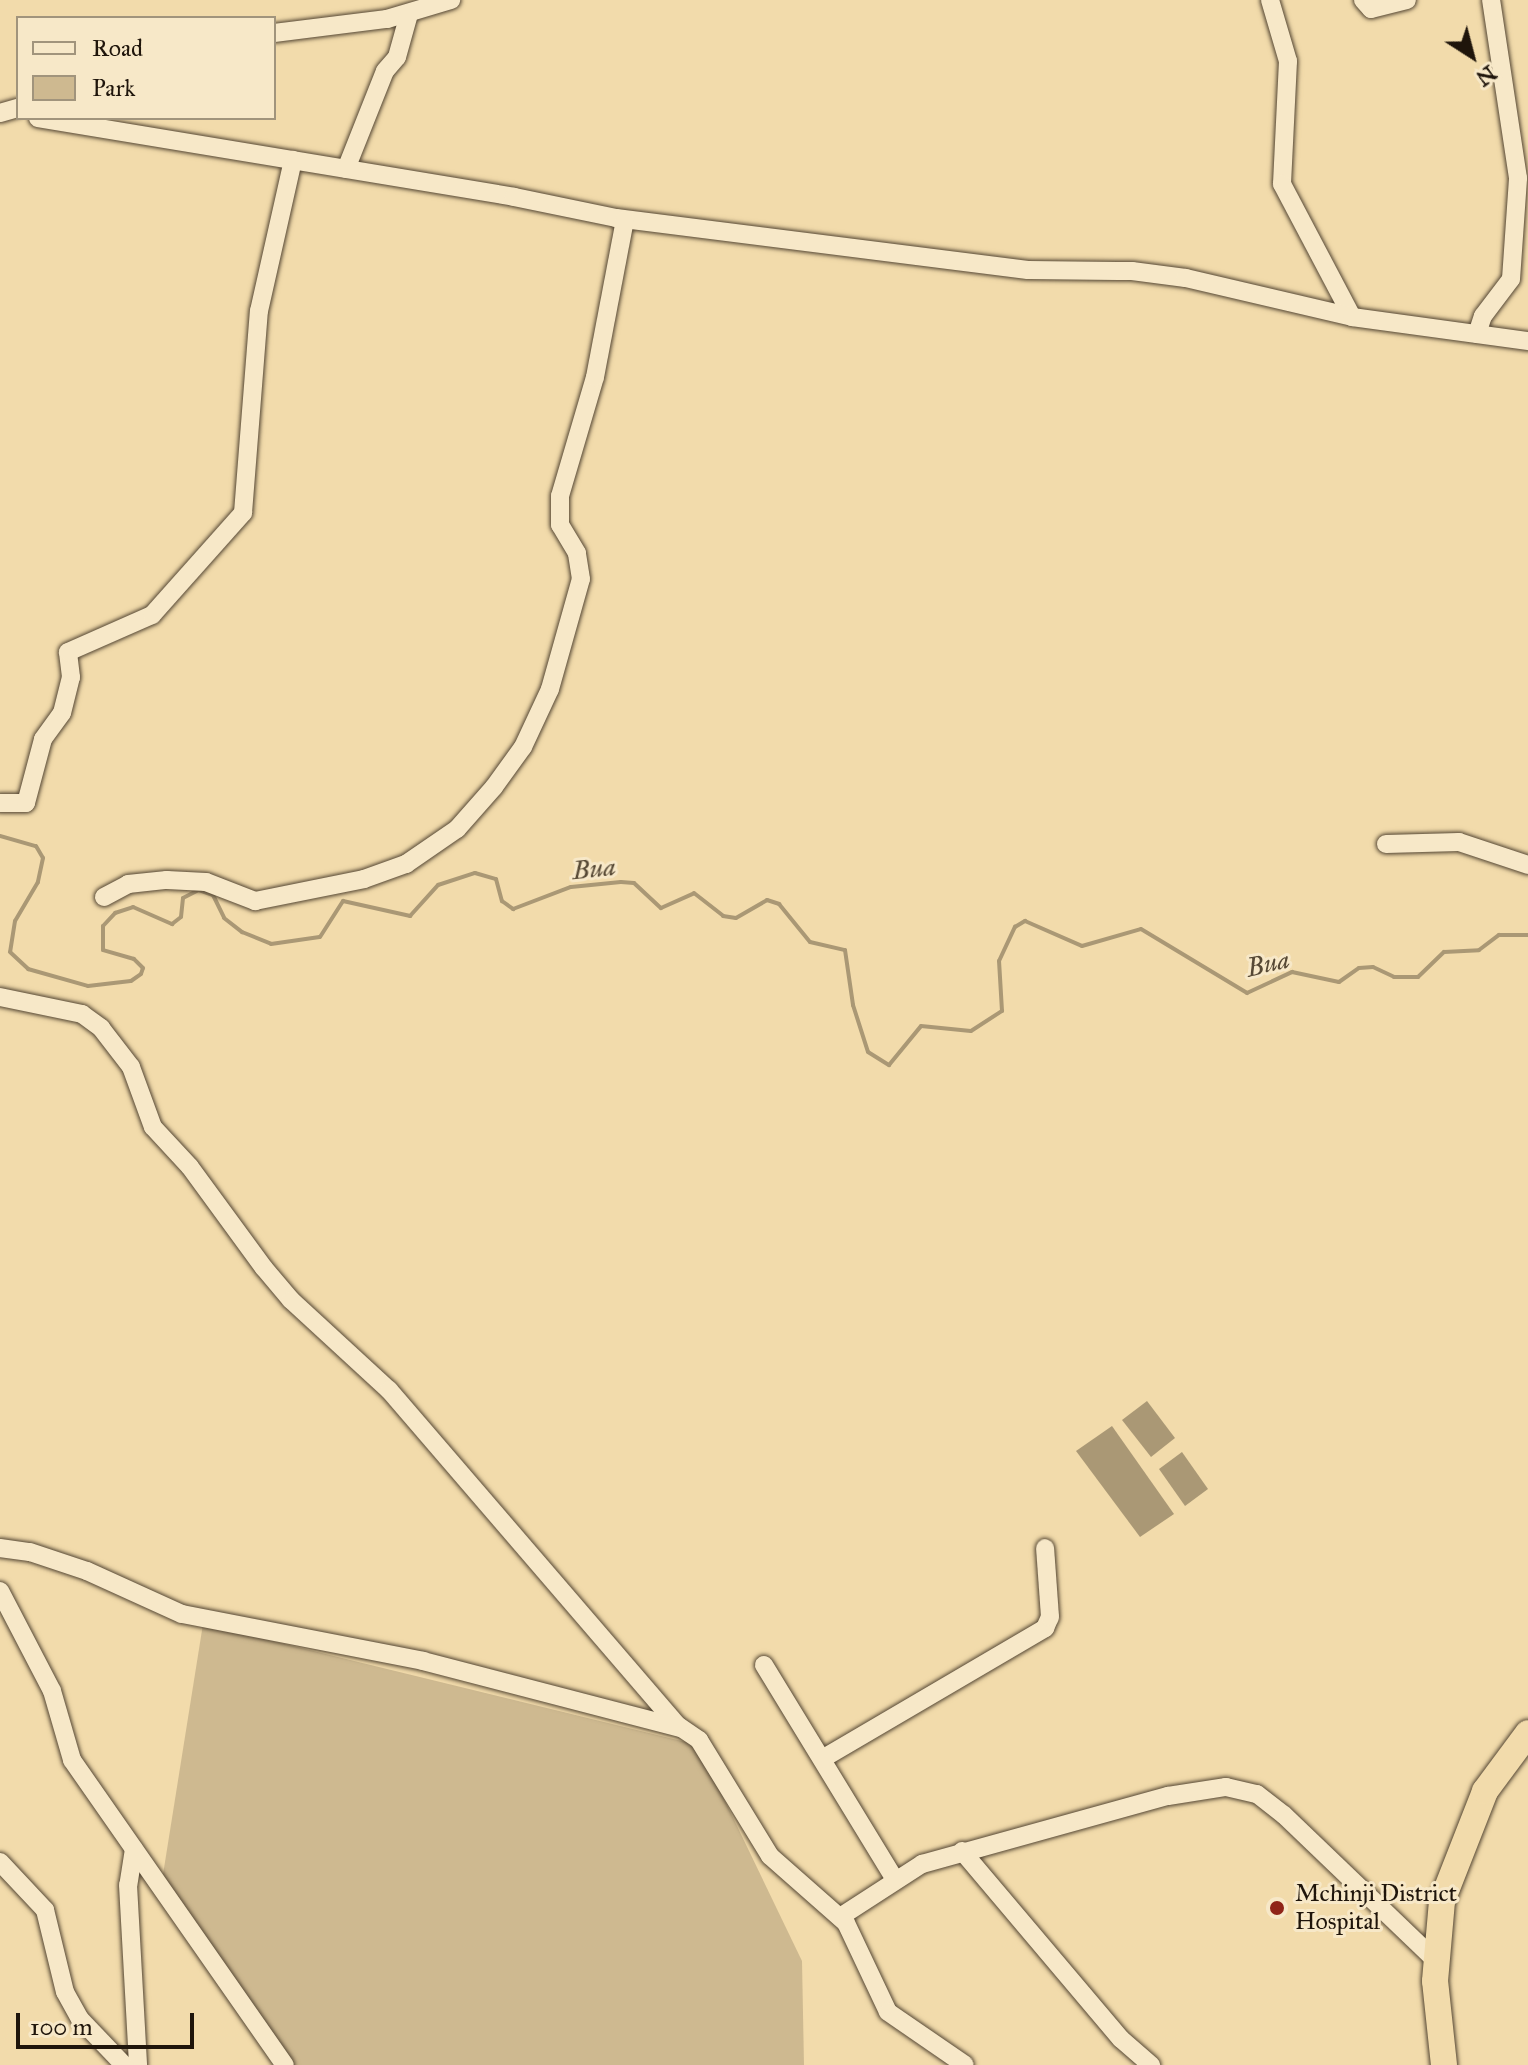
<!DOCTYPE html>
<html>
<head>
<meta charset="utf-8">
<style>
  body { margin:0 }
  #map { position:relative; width:1528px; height:2065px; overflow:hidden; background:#f2dbab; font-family:"IM FELL Great Primer",serif }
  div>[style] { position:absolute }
  .green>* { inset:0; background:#ceb990 }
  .water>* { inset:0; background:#aa9875 }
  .stream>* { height:4px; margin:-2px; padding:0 2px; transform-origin:2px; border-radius:2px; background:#aa9875 }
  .roads { filter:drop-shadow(0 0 2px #544633) drop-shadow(0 0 2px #544633) }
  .minor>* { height:18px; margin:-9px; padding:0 9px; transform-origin:9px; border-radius:9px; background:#f7e8c8 }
  .highway>* { height:26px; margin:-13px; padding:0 13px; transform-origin:13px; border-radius:13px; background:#f2dbab }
  .dots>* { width:22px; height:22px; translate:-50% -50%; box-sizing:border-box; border:4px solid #f7e8c8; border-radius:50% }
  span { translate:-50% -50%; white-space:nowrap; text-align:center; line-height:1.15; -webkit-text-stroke:6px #f7e8c8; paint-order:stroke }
  .poi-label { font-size:24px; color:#1f150b }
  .left { translate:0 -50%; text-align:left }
  .water-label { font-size:26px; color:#574935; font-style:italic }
  .legend { position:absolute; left:16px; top:16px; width:260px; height:104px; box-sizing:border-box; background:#f7e8c8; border:2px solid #a1947c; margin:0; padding:10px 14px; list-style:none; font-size:24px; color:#1f150b }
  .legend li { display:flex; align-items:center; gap:16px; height:40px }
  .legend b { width:40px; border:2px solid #a1947c }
  .north { position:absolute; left:1432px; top:16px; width:80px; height:80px; -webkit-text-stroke:6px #f7e8c8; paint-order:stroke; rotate:144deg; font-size:22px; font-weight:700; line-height:32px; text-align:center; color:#1f150b }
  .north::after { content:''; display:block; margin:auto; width:28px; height:36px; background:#1f150b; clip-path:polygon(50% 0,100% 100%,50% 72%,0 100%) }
  .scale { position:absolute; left:16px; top:2013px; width:178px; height:36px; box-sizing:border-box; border:4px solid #1f150b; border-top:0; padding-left:10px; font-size:24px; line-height:28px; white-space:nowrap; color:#1f150b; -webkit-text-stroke:6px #f7e8c8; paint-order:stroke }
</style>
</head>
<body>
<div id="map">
  <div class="green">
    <div style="clip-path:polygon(203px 1624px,698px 1745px,802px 1961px,804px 2065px,288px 2065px,161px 1887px)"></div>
  </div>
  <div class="water">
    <div style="clip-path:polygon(1147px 1401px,1175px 1438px,1151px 1457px,1122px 1420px)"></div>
    <div style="clip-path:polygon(1112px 1426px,1174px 1514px,1140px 1537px,1076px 1451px)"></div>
    <div style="clip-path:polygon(1182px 1452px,1208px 1489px,1185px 1506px,1159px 1469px)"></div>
  </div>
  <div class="stream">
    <div style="left:0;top:836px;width:37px;rotate:16deg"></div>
    <div style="left:36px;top:846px;width:14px;rotate:60deg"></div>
    <div style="left:43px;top:858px;width:25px;rotate:102deg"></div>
    <div style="left:38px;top:882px;width:45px;rotate:120.5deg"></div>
    <div style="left:15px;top:921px;width:31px;rotate:99deg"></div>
    <div style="left:10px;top:952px;width:25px;rotate:43deg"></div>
    <div style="left:28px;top:969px;width:62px;rotate:15.8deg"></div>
    <div style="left:88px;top:986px;width:43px;rotate:-6.6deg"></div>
    <div style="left:131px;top:981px;width:12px;rotate:-35deg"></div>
    <div style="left:141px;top:974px;width:6px;rotate:-72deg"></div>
    <div style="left:143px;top:968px;width:13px;rotate:-135deg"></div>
    <div style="left:134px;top:959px;width:32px;rotate:-164deg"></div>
    <div style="left:103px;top:950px;width:24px;rotate:-90deg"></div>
    <div style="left:103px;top:926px;width:18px;rotate:-47deg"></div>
    <div style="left:115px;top:913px;width:19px;rotate:-18deg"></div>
    <div style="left:133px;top:907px;width:43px;rotate:23.6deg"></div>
    <div style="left:172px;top:924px;width:11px;rotate:-38deg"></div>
    <div style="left:181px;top:917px;width:19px;rotate:-84deg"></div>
    <div style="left:183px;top:898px;width:18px;rotate:-27deg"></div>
    <div style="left:199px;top:890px;width:15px;rotate:20deg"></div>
    <div style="left:213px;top:895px;width:25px;rotate:64deg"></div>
    <div style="left:224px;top:918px;width:23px;rotate:38deg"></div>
    <div style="left:242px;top:932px;width:31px;rotate:22deg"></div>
    <div style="left:271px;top:944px;width:49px;rotate:-8.1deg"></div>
    <div style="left:320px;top:937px;width:43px;rotate:-57.4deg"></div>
    <div style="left:343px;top:901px;width:69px;rotate:12.6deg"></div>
    <div style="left:410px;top:916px;width:42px;rotate:-47.9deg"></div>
    <div style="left:438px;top:885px;width:39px;rotate:-18deg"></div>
    <div style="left:475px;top:873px;width:22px;rotate:16deg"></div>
    <div style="left:496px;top:879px;width:23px;rotate:75deg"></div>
    <div style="left:502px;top:901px;width:14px;rotate:36deg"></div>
    <div style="left:513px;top:909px;width:62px;rotate:-20.8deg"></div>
    <div style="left:571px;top:887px;width:50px;rotate:-5.7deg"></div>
    <div style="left:621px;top:882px;width:13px;rotate:4deg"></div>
    <div style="left:634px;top:883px;width:37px;rotate:43deg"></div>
    <div style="left:661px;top:908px;width:36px;rotate:-24deg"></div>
    <div style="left:694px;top:893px;width:37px;rotate:38deg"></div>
    <div style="left:723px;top:916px;width:13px;rotate:9deg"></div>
    <div style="left:736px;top:918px;width:36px;rotate:-30deg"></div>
    <div style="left:767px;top:900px;width:13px;rotate:18deg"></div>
    <div style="left:779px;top:904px;width:49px;rotate:50.8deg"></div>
    <div style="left:810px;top:942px;width:36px;rotate:13deg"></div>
    <div style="left:845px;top:950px;width:56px;rotate:81.7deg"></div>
    <div style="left:853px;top:1005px;width:49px;rotate:72.3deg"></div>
    <div style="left:868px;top:1052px;width:25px;rotate:32deg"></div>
    <div style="left:889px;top:1065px;width:50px;rotate:-50.6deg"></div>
    <div style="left:921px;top:1026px;width:50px;rotate:5.7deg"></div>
    <div style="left:971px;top:1031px;width:37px;rotate:-33deg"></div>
    <div style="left:1002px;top:1011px;width:50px;rotate:-93.4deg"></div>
    <div style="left:999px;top:961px;width:38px;rotate:-65deg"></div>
    <div style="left:1015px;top:927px;width:12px;rotate:-31deg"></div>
    <div style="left:1025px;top:921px;width:62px;rotate:23.7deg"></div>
    <div style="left:1082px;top:946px;width:61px;rotate:-16.1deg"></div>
    <div style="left:1141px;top:929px;width:124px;rotate:31.1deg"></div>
    <div style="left:1247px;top:993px;width:50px;rotate:-25deg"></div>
    <div style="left:1292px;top:972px;width:48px;rotate:12deg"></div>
    <div style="left:1339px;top:982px;width:24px;rotate:-35deg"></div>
    <div style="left:1359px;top:968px;width:14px;rotate:-4deg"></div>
    <div style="left:1373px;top:967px;width:23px;rotate:25deg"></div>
    <div style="left:1394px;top:977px;width:24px"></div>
    <div style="left:1418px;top:977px;width:36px;rotate:-44deg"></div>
    <div style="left:1444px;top:952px;width:35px;rotate:-3deg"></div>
    <div style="left:1479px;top:950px;width:25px;rotate:-37deg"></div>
    <div style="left:1499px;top:935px;width:29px"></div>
  </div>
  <div class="roads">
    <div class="minor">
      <div style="left:1270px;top:0;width:64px;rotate:73.6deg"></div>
      <div style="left:1288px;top:61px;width:123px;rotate:92.8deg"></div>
      <div style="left:1282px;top:184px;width:150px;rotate:62.2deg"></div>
      <div style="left:1363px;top:0;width:12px;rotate:48deg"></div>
      <div style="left:1371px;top:9px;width:37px;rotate:-14deg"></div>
      <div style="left:274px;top:33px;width:114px;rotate:-7.1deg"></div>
      <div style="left:387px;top:19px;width:67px;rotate:-16.5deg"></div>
      <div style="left:0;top:113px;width:19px;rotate:-16deg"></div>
      <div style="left:38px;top:118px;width:483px;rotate:9.4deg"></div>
      <div style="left:514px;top:197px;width:104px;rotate:11.6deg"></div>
      <div style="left:616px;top:218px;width:415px;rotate:7.2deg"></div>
      <div style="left:1028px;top:270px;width:104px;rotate:0.6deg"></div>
      <div style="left:1132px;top:271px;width:54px;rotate:7.4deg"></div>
      <div style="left:1186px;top:278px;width:171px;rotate:13.2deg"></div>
      <div style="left:1352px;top:317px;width:178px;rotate:7.8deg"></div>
      <div style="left:346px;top:169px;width:105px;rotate:-68.3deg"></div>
      <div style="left:385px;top:71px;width:18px;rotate:-49deg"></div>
      <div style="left:397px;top:57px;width:45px;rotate:-74.4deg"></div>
      <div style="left:1477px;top:334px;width:19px;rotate:-72deg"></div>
      <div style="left:1483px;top:316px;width:46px;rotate:-52.9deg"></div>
      <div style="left:1511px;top:279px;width:101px;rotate:-86deg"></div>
      <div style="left:1518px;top:178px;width:180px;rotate:-98.6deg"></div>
      <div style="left:0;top:803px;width:26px"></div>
      <div style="left:26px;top:803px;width:66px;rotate:-75.1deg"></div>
      <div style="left:43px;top:739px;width:32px;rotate:-54deg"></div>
      <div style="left:62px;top:713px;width:37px;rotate:-76deg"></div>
      <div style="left:71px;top:677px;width:25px;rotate:-97deg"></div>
      <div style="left:68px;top:652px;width:92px;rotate:-23.8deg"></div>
      <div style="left:152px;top:615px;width:137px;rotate:-48.3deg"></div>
      <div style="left:243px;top:513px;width:203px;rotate:-85.5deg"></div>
      <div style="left:259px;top:311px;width:155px;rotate:-77.3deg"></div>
      <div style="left:1386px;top:844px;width:73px;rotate:-1.6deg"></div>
      <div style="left:1459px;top:842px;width:73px;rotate:18.4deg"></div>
      <div style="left:104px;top:897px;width:27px;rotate:-28deg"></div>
      <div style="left:128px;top:884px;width:39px;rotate:-6deg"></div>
      <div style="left:167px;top:880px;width:39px;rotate:3deg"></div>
      <div style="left:206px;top:882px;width:53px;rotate:21.2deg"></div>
      <div style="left:255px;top:901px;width:111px;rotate:-11.4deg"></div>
      <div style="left:364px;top:879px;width:45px;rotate:-19.7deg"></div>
      <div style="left:406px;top:864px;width:62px;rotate:-34.5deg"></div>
      <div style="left:457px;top:829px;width:56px;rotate:-48.6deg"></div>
      <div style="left:494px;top:787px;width:49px;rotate:-54.1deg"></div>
      <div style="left:523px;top:747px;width:64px;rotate:-65deg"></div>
      <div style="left:550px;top:689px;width:114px;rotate:-74.3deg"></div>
      <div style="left:581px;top:579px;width:26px;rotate:-99deg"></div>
      <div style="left:577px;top:553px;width:33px;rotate:-121deg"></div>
      <div style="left:560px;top:525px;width:29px;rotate:-90deg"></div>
      <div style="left:560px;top:496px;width:124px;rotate:-73.6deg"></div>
      <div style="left:595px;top:377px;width:160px;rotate:-79.2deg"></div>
      <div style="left:0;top:997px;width:84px;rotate:11.7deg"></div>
      <div style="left:82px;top:1014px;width:24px;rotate:36deg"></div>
      <div style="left:101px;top:1028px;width:49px;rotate:52.4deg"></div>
      <div style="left:131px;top:1067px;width:64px;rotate:69.9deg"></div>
      <div style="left:153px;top:1127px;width:54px;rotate:47.2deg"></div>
      <div style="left:190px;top:1167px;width:125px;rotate:53.8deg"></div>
      <div style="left:264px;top:1268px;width:42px;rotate:49.8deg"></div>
      <div style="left:291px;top:1300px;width:133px;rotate:42.6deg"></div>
      <div style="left:389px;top:1390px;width:442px;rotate:49.3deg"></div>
      <div style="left:677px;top:1725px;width:27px;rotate:34deg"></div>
      <div style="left:699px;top:1740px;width:136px;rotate:58.5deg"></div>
      <div style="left:770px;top:1856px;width:101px;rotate:41.4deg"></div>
      <div style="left:846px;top:1923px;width:98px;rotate:64.7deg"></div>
      <div style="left:888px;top:2012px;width:93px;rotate:34.5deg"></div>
      <div style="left:0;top:1548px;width:30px;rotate:8deg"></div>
      <div style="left:30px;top:1552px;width:60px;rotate:18.4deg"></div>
      <div style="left:87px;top:1571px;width:104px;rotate:24.4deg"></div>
      <div style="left:182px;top:1614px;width:246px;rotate:11deg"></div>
      <div style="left:423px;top:1661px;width:266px;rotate:14.6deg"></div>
      <div style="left:0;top:1591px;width:113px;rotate:62.5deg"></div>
      <div style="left:52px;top:1691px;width:72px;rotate:73.8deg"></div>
      <div style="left:72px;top:1760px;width:372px;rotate:55.1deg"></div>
      <div style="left:764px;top:1665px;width:250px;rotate:58.6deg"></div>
      <div style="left:822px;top:1759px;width:259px;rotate:-30.4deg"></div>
      <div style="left:1045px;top:1628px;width:12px;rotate:-66deg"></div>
      <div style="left:1050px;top:1617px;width:69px;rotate:-94.1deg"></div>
      <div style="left:134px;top:1849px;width:36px;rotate:99deg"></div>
      <div style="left:128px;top:1885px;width:180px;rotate:86.8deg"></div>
      <div style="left:962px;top:1851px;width:246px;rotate:49.8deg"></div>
      <div style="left:1121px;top:2039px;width:40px;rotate:41deg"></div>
      <div style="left:0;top:1862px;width:66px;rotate:46.8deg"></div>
      <div style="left:45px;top:1910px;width:84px;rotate:76.3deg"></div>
      <div style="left:65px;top:1992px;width:31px;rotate:61deg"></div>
      <div style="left:80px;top:2019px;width:64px;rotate:46.3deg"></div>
      <div style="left:840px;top:1917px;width:98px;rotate:-32.9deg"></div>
      <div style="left:922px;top:1864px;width:255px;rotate:-15.5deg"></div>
      <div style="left:1168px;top:1796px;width:59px;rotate:-8.8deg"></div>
      <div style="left:1226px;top:1787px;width:32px;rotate:13deg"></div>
      <div style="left:1257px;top:1794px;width:34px;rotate:38deg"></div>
      <div style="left:1284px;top:1815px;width:211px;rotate:43.8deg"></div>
    </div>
    <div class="highway">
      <div style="left:1444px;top:2065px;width:84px;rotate:-96.1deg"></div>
      <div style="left:1435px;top:1981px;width:80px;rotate:-85deg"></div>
      <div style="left:1442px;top:1901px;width:118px;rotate:-68.6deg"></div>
      <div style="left:1485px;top:1791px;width:72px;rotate:-53.4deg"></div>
    </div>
  </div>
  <div class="dots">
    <div style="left:1277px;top:1908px;background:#8f2418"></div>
  </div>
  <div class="poi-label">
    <span class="left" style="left:1295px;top:1908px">Mchinji District<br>Hospital</span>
  </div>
  <div class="water-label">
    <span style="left:594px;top:869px;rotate:-6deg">Bua</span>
    <span style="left:1268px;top:964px;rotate:-13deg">Bua</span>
  </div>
  <ul class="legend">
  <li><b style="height:10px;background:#f7e8c8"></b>Road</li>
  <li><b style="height:22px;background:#ceb990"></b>Park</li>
  </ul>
  <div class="north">N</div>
  <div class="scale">100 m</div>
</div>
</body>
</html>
